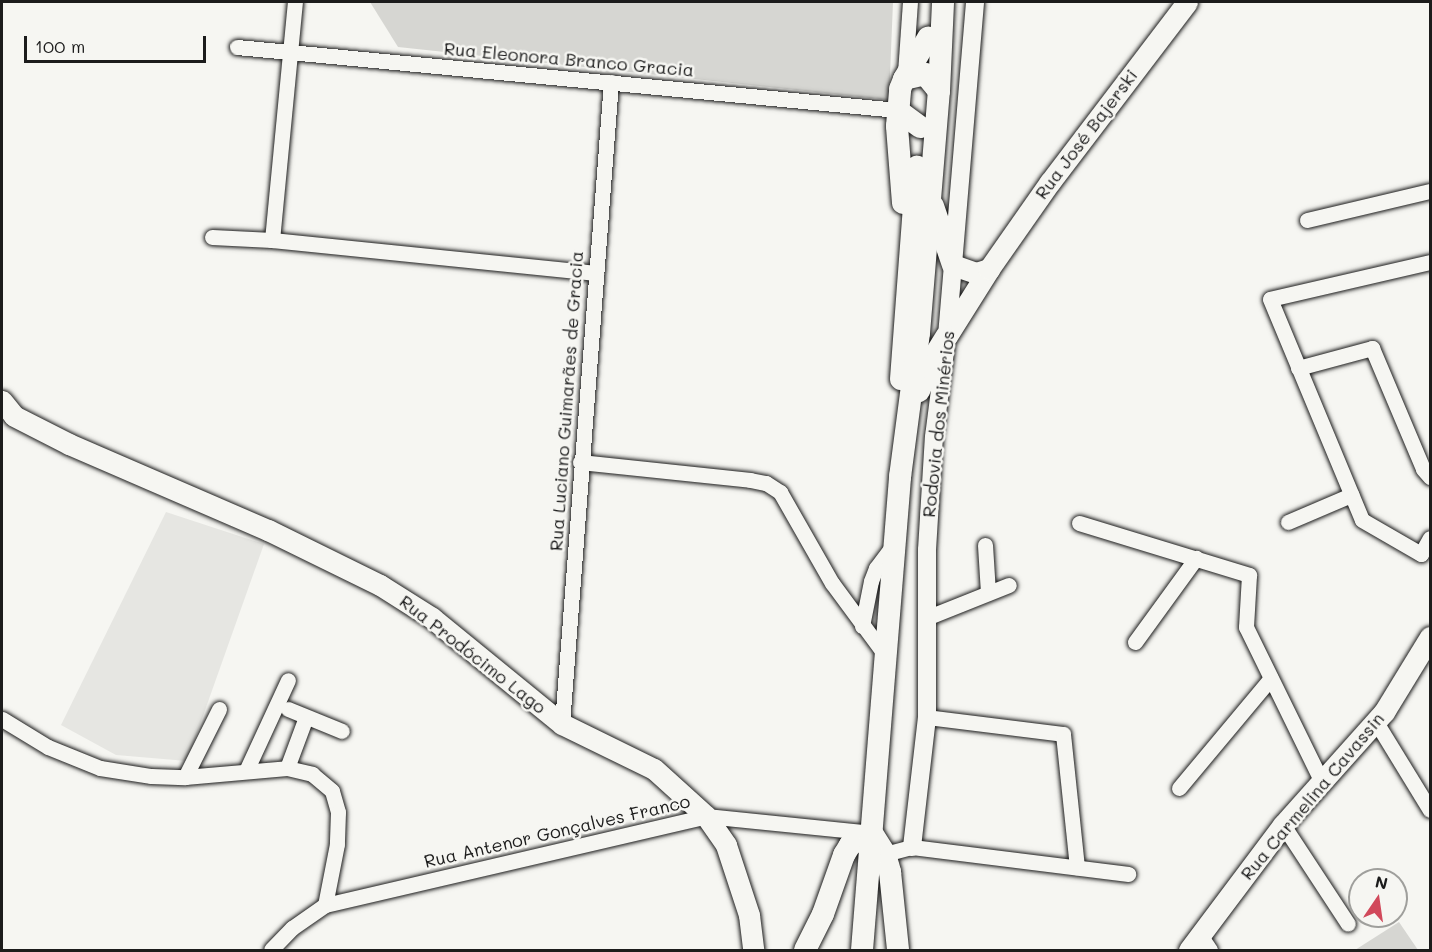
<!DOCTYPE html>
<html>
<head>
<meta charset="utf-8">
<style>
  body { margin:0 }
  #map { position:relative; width:1432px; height:952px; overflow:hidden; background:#f6f6f2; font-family:Mali,sans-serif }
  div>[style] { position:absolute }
  .built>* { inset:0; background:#e6e6e2 }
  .green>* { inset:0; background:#d6d6d2 }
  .roads { filter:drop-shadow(0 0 2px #1c1c1c) drop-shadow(0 0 2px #1c1c1c) }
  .minor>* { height:15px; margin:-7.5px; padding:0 7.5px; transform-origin:7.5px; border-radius:7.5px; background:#f6f6f2 }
  .tertiary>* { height:18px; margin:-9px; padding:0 9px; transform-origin:9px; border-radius:9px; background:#f6f6f2 }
  .secondary>* { height:21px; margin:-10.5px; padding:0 10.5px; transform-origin:10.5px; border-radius:10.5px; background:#f6f6f2 }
  .primary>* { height:22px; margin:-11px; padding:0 11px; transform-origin:11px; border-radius:11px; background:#f6f6f2 }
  span { translate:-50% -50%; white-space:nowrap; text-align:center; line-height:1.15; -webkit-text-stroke:5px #f6f6f2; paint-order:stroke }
  .street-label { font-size:18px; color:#1c1c1c }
  .frame { position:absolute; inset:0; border:3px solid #1c1c1c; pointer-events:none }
  .north { position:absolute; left:1348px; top:868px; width:60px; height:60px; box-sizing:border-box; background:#f6f6f2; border:2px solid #9f9f9c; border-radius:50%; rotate:13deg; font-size:16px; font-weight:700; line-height:24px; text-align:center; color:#1c1c1c }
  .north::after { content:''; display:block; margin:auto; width:21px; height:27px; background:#d1495b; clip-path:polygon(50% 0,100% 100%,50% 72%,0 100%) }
  .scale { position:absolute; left:24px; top:36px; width:182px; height:27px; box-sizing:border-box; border:3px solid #1c1c1c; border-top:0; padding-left:8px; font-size:18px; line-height:21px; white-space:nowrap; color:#1c1c1c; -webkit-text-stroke:4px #f6f6f2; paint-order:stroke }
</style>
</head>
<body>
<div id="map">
  <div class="built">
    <div style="clip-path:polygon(166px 512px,264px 544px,187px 761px,116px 755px,61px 725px)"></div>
  </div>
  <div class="green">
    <div style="clip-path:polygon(370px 2px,893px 2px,889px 100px,398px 47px)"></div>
    <div style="clip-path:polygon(1399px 922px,1418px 950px,1355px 950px)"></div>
  </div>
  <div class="roads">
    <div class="minor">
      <div style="left:237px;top:47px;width:663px;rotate:5.45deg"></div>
      <div style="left:905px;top:73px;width:71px;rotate:-86deg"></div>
      <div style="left:1307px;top:220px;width:126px;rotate:-13.3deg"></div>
      <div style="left:212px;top:237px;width:60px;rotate:2.9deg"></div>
      <div style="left:272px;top:240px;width:326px;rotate:5.8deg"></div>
      <div style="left:272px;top:240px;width:239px;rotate:-84.5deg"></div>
      <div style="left:1430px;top:262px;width:164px;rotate:167deg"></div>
      <div style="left:1270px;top:299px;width:239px;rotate:67.4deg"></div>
      <div style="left:1362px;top:520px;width:68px;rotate:30deg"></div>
      <div style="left:1421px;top:554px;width:18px;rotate:-61deg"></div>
      <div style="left:1298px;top:368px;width:77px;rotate:-15.1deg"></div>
      <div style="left:1372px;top:348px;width:131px;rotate:67.1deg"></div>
      <div style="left:1423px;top:469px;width:11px;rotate:49deg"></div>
      <div style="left:580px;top:462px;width:171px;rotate:6deg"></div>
      <div style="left:750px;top:480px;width:16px;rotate:11deg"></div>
      <div style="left:766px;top:483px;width:17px;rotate:33deg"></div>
      <div style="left:780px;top:492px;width:105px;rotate:60.3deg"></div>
      <div style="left:832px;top:583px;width:89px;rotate:53.6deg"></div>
      <div style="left:1288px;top:522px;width:69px;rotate:-23.2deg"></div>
      <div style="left:1079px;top:523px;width:178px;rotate:17deg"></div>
      <div style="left:1249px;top:575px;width:52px;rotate:93.3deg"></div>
      <div style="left:1246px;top:627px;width:170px;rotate:63.9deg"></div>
      <div style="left:985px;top:545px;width:48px;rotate:86.4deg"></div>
      <div style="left:926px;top:618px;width:89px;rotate:-21.7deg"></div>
      <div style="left:862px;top:626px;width:46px;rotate:-78.7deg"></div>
      <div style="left:871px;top:581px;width:14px;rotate:-69deg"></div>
      <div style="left:876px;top:568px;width:30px;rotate:-53deg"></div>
      <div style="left:1135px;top:642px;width:104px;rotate:-54deg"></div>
      <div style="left:288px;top:709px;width:58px;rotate:22.2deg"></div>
      <div style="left:927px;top:717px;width:137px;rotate:7.1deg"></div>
      <div style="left:1063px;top:734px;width:134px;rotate:84deg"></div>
      <div style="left:2px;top:719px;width:54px;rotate:31.3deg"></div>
      <div style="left:48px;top:747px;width:56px;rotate:22deg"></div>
      <div style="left:100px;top:768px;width:52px;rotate:8.9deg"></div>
      <div style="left:151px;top:776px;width:34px;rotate:2deg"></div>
      <div style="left:185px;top:777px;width:102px;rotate:-5deg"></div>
      <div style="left:287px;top:768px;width:26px;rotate:13deg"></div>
      <div style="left:312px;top:774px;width:26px;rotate:40deg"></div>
      <div style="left:332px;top:791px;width:22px;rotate:74deg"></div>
      <div style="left:338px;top:812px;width:32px;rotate:92deg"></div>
      <div style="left:337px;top:844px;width:62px;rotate:101.1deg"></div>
      <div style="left:325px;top:905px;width:40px;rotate:145.1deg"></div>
      <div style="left:292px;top:928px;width:30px;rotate:134deg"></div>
      <div style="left:1376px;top:722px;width:103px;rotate:58.5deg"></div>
      <div style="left:562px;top:724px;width:644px;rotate:-85.64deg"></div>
      <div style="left:287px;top:768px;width:54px;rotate:-69.6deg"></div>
      <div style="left:246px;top:771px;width:100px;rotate:-65.2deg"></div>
      <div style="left:185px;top:777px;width:76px;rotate:-63.4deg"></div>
      <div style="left:1179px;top:788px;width:143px;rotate:-50.1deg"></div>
      <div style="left:1283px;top:825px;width:118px;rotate:56.7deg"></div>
      <div style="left:885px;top:854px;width:28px;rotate:-15deg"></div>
      <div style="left:912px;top:847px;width:218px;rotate:7.1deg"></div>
      <div style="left:325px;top:905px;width:391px;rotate:-13.1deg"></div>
      <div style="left:706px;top:816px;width:167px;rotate:5.8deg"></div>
      <div style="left:1200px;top:935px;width:18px;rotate:56deg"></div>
    </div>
    <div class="tertiary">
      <div style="left:912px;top:847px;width:131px;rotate:-83.4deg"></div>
      <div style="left:927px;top:717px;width:167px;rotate:-90deg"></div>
      <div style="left:927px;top:550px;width:113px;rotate:-86.5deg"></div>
      <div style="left:934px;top:437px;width:102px;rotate:-82.7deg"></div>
      <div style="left:947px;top:336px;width:335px;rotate:-85.2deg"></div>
    </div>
    <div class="secondary">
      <div style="left:953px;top:265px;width:24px;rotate:19deg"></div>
      <div style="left:976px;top:273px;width:14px;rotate:-17deg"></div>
      <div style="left:947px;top:336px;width:79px;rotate:-57.9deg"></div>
      <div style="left:989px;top:269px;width:106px;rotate:-55deg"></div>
      <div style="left:1050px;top:182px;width:226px;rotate:-52.7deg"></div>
      <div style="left:2px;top:401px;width:19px;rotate:51deg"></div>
      <div style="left:14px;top:416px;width:62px;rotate:27deg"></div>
      <div style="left:69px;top:444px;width:217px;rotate:23.4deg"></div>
      <div style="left:268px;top:530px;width:125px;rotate:26.2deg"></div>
      <div style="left:380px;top:585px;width:62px;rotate:32.4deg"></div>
      <div style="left:432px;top:618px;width:168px;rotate:39.2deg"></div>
      <div style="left:562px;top:724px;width:102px;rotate:26.1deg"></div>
      <div style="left:654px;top:769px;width:70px;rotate:42.1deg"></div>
      <div style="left:706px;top:816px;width:35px;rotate:55deg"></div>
      <div style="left:726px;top:845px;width:74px;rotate:71.8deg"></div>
      <div style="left:749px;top:915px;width:35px;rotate:83deg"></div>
      <div style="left:1189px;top:950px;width:156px;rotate:-53.1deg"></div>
      <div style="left:1283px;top:825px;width:152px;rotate:-48.2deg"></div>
      <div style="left:1384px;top:712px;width:88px;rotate:-58.5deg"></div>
    </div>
    <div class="primary">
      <div style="left:904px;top:79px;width:48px;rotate:-59.7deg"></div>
      <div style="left:897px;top:110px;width:29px;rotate:36deg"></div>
      <div style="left:903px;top:203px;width:77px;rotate:-94.5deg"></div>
      <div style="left:897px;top:126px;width:37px;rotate:-85deg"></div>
      <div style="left:900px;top:89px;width:11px;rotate:-68deg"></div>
      <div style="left:904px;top:79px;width:22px;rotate:-13deg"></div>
      <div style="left:925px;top:74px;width:22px;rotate:51deg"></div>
      <div style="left:933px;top:206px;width:62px;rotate:71.3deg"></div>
      <div style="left:901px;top:379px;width:213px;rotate:-85.7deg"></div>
      <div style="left:919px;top:391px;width:36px;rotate:-67deg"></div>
      <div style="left:933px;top:358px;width:26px;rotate:-58deg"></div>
      <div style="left:872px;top:833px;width:25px;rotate:58deg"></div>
      <div style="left:885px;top:854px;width:19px;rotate:74deg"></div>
      <div style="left:890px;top:872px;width:78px;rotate:84.1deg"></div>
      <div style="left:805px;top:950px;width:40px;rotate:-63.4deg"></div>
      <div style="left:823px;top:914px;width:63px;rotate:-70.4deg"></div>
      <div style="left:844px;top:855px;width:12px;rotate:-59deg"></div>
      <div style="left:850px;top:845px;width:25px;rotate:-29deg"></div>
      <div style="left:862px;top:950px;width:475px;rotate:-85.4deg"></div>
      <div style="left:900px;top:477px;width:145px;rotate:-82.5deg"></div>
      <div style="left:919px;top:333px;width:243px;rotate:-85.3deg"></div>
      <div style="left:939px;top:91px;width:89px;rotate:-87.4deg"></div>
    </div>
  </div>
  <div class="street-label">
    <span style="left:569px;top:59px;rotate:5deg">Rua Eleonora Branco Gracia</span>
    <span style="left:1086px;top:134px;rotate:-53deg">Rua José Bajerski</span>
    <span style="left:566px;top:401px;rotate:-86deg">Rua Luciano Guimarães de Gracia</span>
    <span style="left:938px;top:424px;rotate:-84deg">Rodovia dos Minérios</span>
    <span style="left:473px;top:654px;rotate:38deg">Rua Prodócimo Lago</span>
    <span style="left:1312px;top:796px;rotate:-50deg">Rua Carmelina Cavassin</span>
    <span style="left:557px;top:831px;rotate:-13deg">Rua Antenor Gonçalves Franco</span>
  </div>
  <div class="frame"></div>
  <div class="north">N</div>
  <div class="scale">100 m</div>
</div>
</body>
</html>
